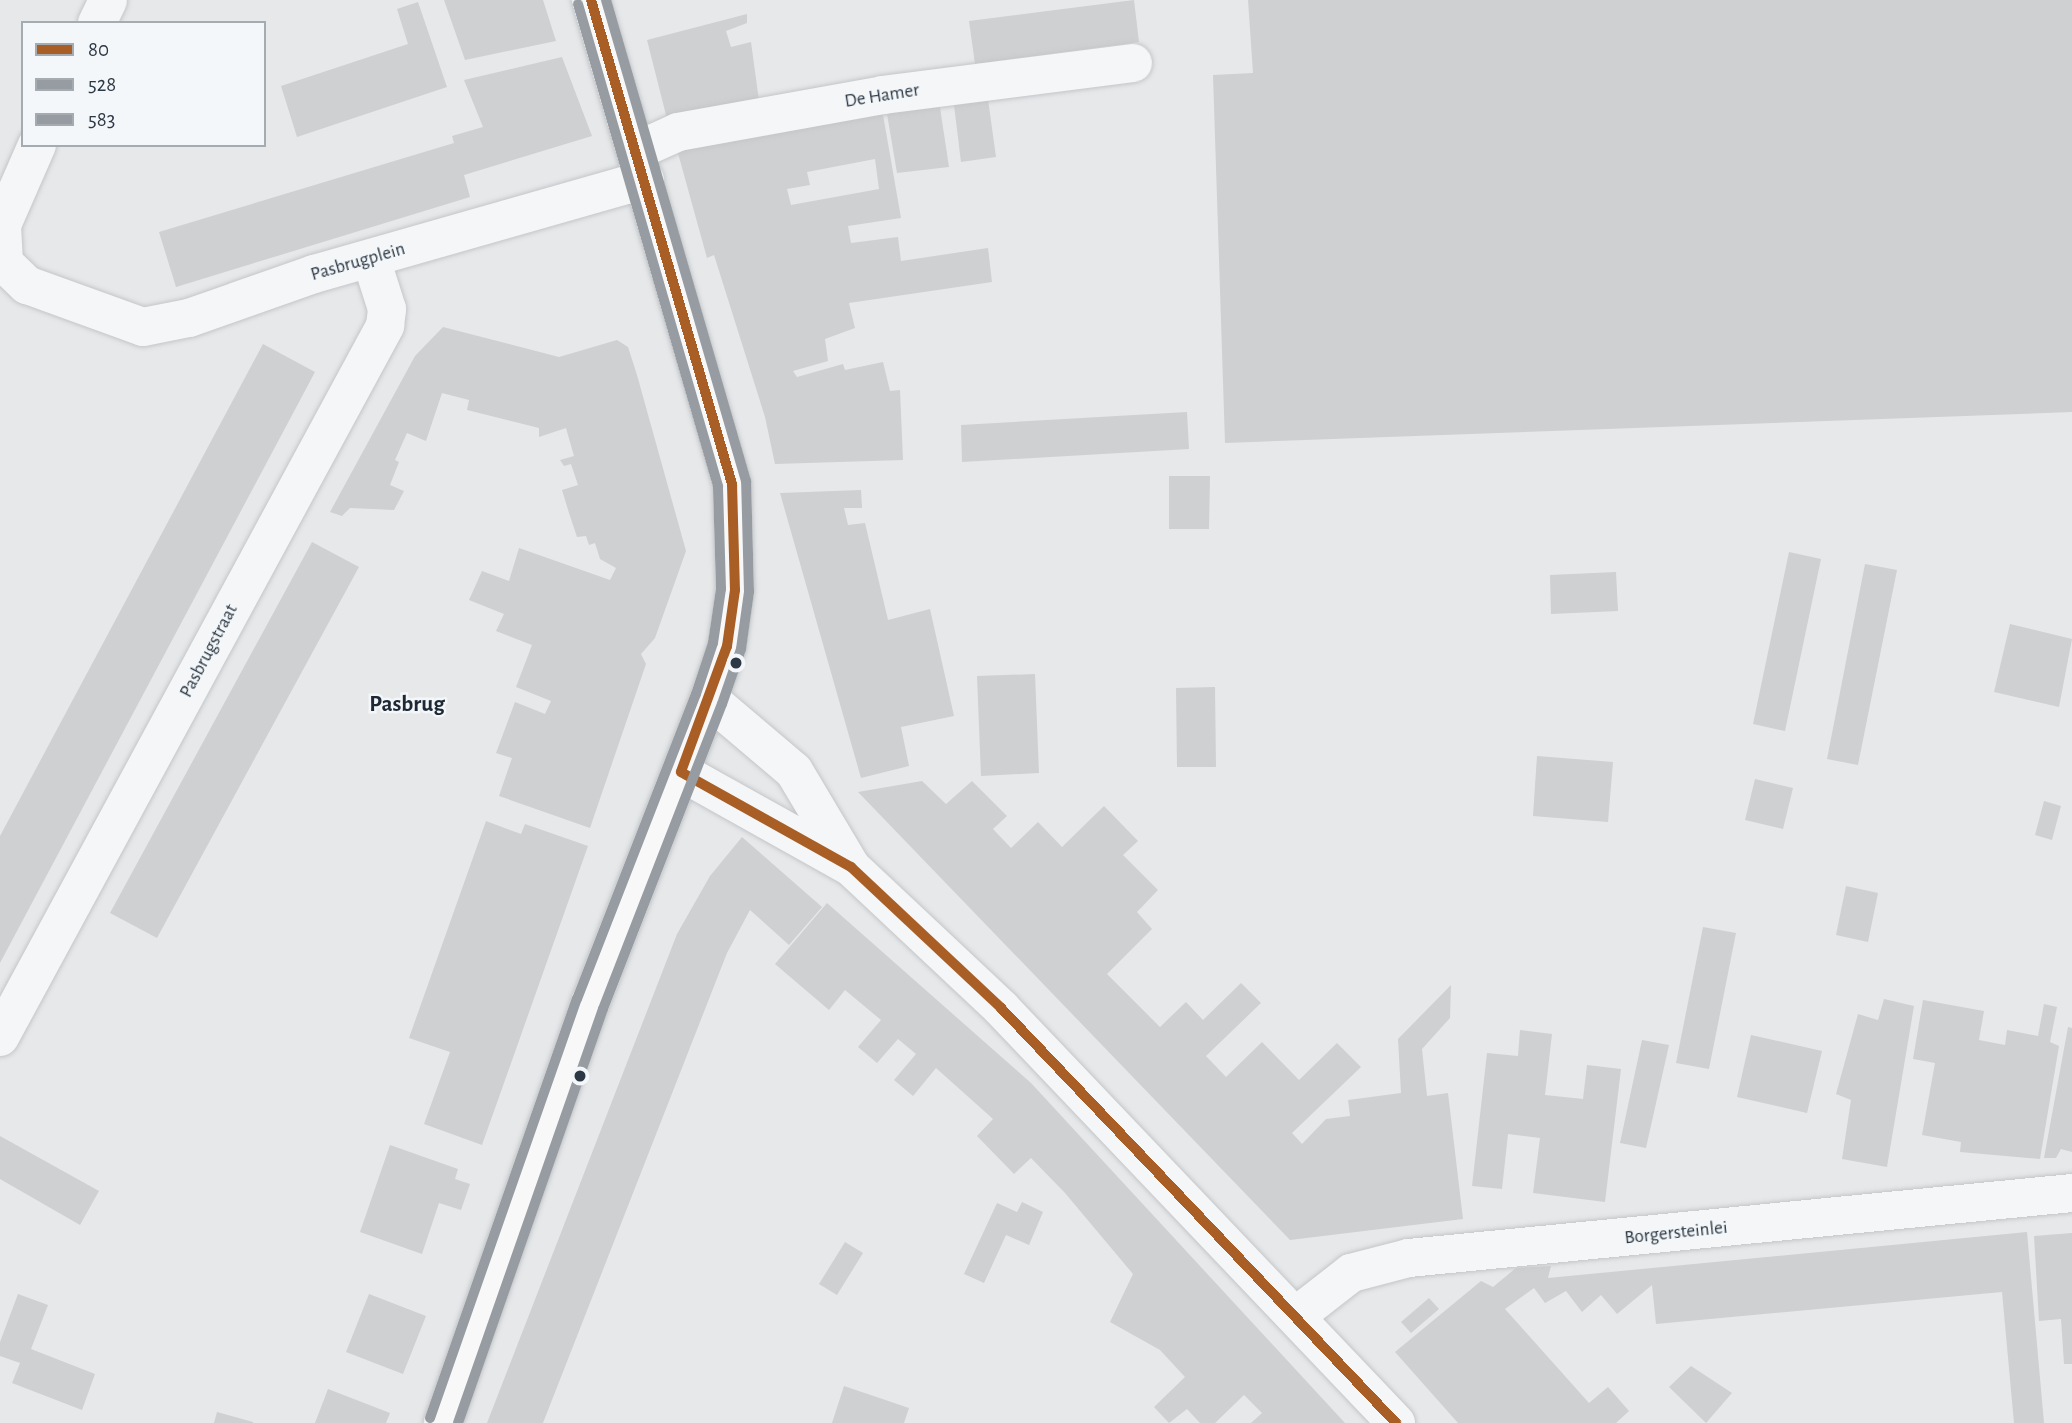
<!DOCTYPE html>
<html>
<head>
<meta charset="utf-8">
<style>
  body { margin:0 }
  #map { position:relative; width:2072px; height:1423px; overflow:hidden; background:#e6e8ea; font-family:"Alegreya Sans",sans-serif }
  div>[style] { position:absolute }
  .building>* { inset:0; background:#ced0d2 }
  .roads { filter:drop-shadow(0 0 2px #c4c6c8) drop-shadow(0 0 2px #c4c6c8) }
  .minor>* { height:38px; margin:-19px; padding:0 19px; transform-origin:19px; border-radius:19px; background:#f5f6f7 }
  .major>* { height:38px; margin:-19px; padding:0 19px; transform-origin:19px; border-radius:19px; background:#f8f8f8 }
  .bus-1>* { height:10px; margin:-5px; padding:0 5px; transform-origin:5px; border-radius:5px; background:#a85e24 }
  .bus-2>* { height:10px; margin:-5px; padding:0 5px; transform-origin:5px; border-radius:5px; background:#969ca2 }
  .bus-3>* { height:10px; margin:-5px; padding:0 5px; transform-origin:5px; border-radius:5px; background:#969ca2 }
  .dots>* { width:19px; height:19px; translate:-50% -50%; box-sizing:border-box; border:4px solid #f4f7f9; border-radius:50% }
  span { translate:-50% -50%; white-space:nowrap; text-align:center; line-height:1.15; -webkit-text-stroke:5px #f4f7f9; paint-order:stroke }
  .street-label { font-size:19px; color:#2c3844 }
  .quarter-label { font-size:23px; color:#1e2935; font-weight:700 }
  .legend { position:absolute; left:21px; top:21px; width:245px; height:126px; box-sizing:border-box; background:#f4f7f9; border:2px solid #a4abb1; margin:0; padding:9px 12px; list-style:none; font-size:21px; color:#2c3844 }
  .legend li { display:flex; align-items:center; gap:14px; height:35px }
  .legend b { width:35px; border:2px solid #a4abb1 }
</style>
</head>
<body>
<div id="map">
  <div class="building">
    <div style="clip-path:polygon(444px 0,543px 0,556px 41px,465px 60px)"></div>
    <div style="clip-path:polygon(1134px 0,1139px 42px,975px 64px,969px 21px)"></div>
    <div style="clip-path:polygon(1248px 0,2072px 0,2072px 412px,1225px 443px,1213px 75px,1253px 73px)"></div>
    <div style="clip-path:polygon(418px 2px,447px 87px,297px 137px,281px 86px,408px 44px,397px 9px)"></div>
    <div style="clip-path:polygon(747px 14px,747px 23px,726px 31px,731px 47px,751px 42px,760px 108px,668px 123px,647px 40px)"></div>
    <div style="clip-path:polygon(562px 57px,592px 136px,464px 175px,470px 197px,176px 287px,159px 232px,454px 143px,452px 136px,483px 127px,464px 80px)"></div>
    <div style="clip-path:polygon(987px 92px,996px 157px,961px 162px,953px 97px)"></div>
    <div style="clip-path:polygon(939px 101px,949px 167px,897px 173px,886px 108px)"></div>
    <div style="clip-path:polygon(evenodd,882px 109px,901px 218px,848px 226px,851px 243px,898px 237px,901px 261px,988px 248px,992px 282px,849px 303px,855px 328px,825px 339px,828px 361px,793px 371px,797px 377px,843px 364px,845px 370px,883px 362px,890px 391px,900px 390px,903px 460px,775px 464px,765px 417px,714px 255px,707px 258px,676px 146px,882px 109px,875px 159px,879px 189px,791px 205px,787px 189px,810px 185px,807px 172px,875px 159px)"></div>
    <div style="clip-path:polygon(443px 327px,559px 357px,617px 340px,628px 347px,637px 375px,686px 551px,655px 638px,641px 654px,646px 664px,590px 828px,499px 796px,512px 758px,496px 753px,515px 702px,545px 714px,551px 701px,516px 687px,532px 645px,496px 631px,504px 614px,469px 600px,482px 571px,509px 581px,519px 548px,610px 580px,616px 568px,600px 559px,595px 543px,589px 545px,586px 536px,577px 537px,569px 513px,562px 490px,578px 485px,571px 464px,564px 466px,560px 460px,574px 456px,566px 428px,539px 437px,539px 428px,467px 410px,469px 400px,442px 393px,426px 441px,407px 433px,395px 460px,399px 462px,390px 485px,404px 491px,394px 510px,350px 508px,342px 516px,330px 512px,415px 356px)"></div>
    <div style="clip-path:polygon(263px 344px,315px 372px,0 963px,0 836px)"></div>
    <div style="clip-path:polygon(1187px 412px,1189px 449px,962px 462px,961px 425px)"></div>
    <div style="clip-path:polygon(1169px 476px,1210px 476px,1209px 529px,1169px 529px)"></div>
    <div style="clip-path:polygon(861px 490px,862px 508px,844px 508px,848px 525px,865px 523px,888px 620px,930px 609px,954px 716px,901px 727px,909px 766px,861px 778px,780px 493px)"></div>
    <div style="clip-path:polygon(312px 542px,359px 567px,157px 938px,110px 913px)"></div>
    <div style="clip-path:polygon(1789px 552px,1821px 559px,1785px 731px,1753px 724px)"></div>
    <div style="clip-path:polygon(1865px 564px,1897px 570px,1858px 765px,1827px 759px)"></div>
    <div style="clip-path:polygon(1616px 572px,1618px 611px,1551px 614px,1550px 575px)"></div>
    <div style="clip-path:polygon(2010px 624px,2072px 639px,2059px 707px,1994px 692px)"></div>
    <div style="clip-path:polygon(1035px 674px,1039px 773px,981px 776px,977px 676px)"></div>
    <div style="clip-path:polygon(1215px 687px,1216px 767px,1177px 767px,1176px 688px)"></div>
    <div style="clip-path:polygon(1537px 756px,1613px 762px,1608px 822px,1533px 816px)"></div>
    <div style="clip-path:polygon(1755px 779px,1793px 788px,1783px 829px,1745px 820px)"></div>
    <div style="clip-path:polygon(922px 781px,946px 804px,972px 781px,1007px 816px,993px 829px,1011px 848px,1038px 822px,1062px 847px,1104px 806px,1138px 841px,1123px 855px,1158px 890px,1137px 912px,1152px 929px,1107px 974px,1160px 1027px,1186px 1002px,1203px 1020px,1241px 983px,1261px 1003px,1206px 1056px,1226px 1077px,1262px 1042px,1299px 1080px,1337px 1043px,1361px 1067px,1292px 1133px,1302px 1144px,1326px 1119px,1350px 1116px,1348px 1100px,1401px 1093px,1398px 1039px,1451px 985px,1450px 1018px,1422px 1049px,1427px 1096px,1448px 1093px,1463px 1219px,1290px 1240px,858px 792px)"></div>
    <div style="clip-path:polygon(2044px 801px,2061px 806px,2052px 840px,2035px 835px)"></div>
    <div style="clip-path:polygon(486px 821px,521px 834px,525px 824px,588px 846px,482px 1145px,424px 1124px,450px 1052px,409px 1038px)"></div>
    <div style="clip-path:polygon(742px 837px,822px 907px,789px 945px,750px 910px,727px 953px,543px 1423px,487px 1423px,677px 934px,710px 876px)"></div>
    <div style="clip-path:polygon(1846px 886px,1878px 893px,1868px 942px,1836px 935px)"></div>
    <div style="clip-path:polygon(827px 903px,1031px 1083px,1345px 1423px,1251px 1423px,1262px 1413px,1244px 1395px,1215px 1423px,1200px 1423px,1187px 1409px,1169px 1423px,1154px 1407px,1185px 1377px,1160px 1350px,1110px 1322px,1133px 1274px,1065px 1193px,1031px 1158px,1014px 1174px,977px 1136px,993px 1119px,936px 1068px,913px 1096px,894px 1080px,916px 1054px,898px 1039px,877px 1063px,858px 1047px,881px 1020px,845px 990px,829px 1010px,775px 964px)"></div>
    <div style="clip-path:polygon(1703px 927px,1736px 933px,1709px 1069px,1676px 1063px)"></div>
    <div style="clip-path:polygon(1884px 999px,1914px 1006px,1887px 1167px,1842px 1159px,1851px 1100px,1836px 1094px,1858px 1014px,1878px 1020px)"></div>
    <div style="clip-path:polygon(1923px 1000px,1984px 1011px,1979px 1040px,2005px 1045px,2007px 1030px,2038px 1036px,2044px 1004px,2057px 1007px,2050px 1042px,2059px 1046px,2040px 1159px,1960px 1152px,1961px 1142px,1922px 1135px,1935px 1063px,1913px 1059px)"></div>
    <div style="clip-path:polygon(2068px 1027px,2072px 1028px,2072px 1152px,2061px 1149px,2056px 1158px,2044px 1158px)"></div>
    <div style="clip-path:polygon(1520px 1030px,1552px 1034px,1545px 1095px,1583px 1099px,1587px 1065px,1621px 1069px,1605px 1202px,1533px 1193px,1540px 1138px,1508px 1134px,1502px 1189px,1472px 1186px,1487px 1053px,1518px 1056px)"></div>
    <div style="clip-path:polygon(1751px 1035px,1822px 1051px,1807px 1113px,1737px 1097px)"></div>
    <div style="clip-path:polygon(1642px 1040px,1669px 1045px,1646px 1148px,1620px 1143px)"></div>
    <div style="clip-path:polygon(0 1136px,99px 1191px,80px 1225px,0 1179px)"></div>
    <div style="clip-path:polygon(390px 1145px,458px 1169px,455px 1179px,470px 1184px,461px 1210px,439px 1203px,422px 1254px,360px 1232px)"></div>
    <div style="clip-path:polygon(1022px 1202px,1043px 1212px,1029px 1245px,1006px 1235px,984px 1283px,964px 1274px,997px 1203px,1017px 1212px)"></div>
    <div style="clip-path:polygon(2027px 1232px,2044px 1423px,2014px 1423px,2002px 1292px,1656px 1324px,1652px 1285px,1617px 1314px,1601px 1295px,1582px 1312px,1566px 1291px,1545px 1303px,1534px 1288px,1505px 1309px,1589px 1403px,1608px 1387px,1629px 1411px,1616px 1423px,1458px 1423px,1395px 1352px,1481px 1281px,1493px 1287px,1516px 1268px,1551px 1266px,1548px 1278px)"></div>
    <div style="clip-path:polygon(2072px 1233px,2072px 1364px,2064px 1364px,2061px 1319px,2039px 1321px,2034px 1236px)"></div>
    <div style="clip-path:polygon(845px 1242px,863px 1253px,837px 1295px,819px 1284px)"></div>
    <div style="clip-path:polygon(18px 1294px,48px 1305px,31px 1349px,95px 1374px,82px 1410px,12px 1383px,20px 1363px,0 1356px,0 1342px)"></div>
    <div style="clip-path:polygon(369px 1294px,426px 1316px,403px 1374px,346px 1352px)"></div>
    <div style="clip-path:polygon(1429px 1298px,1439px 1309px,1411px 1333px,1401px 1322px)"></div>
    <div style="clip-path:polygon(1691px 1366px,1732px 1393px,1706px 1423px,1669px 1387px)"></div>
    <div style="clip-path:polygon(844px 1386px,909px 1408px,904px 1423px,832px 1423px)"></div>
    <div style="clip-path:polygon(328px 1389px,390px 1413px,386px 1423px,315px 1423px)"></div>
    <div style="clip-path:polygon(217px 1412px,253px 1422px,253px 1423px,214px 1423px)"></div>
  </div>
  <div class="roads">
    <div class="minor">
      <div style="left:97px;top:23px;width:25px;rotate:-64deg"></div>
      <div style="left:37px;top:145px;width:87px;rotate:113.6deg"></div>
      <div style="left:2px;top:225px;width:38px;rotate:87deg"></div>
      <div style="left:4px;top:263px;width:32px;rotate:44deg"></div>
      <div style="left:27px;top:285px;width:123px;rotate:19.9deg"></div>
      <div style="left:143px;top:327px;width:47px;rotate:-11.1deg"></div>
      <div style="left:189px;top:318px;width:133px;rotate:-19.4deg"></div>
      <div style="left:314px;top:274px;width:344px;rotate:-15.9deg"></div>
      <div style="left:636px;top:151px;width:46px;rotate:-24.3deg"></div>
      <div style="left:678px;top:132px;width:208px;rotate:-10.2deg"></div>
      <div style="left:883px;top:95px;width:252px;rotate:-7.3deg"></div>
      <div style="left:709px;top:699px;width:111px;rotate:40.3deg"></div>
      <div style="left:794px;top:771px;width:109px;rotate:59.2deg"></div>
      <div style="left:681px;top:772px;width:195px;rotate:29.2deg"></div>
      <div style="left:851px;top:867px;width:206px;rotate:43.2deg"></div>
      <div style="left:1001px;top:1008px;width:573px;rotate:46.41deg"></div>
      <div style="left:0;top:1037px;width:809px;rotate:-61.56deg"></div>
      <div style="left:385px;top:326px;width:17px;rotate:-83deg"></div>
      <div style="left:387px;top:309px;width:52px;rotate:-107.7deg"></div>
      <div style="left:1296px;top:1316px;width:70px;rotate:-38deg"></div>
      <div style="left:1351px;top:1273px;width:60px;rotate:-14.5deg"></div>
      <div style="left:1409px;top:1258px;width:666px;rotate:-5.6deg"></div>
    </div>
    <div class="major">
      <div style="left:443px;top:1423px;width:444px;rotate:-70.7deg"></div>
      <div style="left:590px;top:1004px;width:327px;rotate:-68.7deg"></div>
      <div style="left:709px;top:699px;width:56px;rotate:-71.2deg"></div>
      <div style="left:727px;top:646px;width:57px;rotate:-81.9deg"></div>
      <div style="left:735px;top:590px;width:106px;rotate:-91.6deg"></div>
      <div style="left:732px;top:484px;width:504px;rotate:-106.24deg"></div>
    </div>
  </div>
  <div class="bus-1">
    <div style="left:591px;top:0;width:504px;rotate:73.76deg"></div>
    <div style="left:732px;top:484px;width:106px;rotate:88.4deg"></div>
    <div style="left:735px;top:590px;width:57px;rotate:98.1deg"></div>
    <div style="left:727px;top:646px;width:134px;rotate:110.1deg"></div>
    <div style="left:681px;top:772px;width:195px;rotate:29.2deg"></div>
    <div style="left:851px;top:867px;width:206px;rotate:43.2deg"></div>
    <div style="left:1001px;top:1008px;width:573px;rotate:46.41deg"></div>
  </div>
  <div class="bus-2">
    <div style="left:458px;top:1423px;width:439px;rotate:-70.7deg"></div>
    <div style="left:603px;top:1009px;width:327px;rotate:-68.7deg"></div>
    <div style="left:722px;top:704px;width:58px;rotate:-70.9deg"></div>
    <div style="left:741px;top:649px;width:58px;rotate:-82deg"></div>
    <div style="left:749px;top:592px;width:111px;rotate:-91.5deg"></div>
    <div style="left:746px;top:481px;width:501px;rotate:-106.23deg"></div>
  </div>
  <div class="bus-3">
    <div style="left:430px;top:1418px;width:444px;rotate:-70.7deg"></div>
    <div style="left:577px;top:999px;width:327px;rotate:-68.7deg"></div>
    <div style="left:696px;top:694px;width:54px;rotate:-71.6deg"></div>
    <div style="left:713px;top:643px;width:55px;rotate:-81.6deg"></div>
    <div style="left:721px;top:589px;width:103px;rotate:-91.7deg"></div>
    <div style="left:718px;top:486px;width:502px;rotate:-106.2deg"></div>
  </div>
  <div class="dots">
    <div style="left:736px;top:663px;background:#2c3844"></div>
    <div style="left:580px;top:1076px;background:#2c3844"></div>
  </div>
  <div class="street-label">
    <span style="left:882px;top:96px;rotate:-9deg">De Hamer</span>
    <span style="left:358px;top:262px;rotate:-16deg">Pasbrugplein</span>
    <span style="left:209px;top:651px;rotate:-62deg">Pasbrugstraat</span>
    <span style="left:1676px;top:1233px;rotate:-6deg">Borgersteinlei</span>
  </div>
  <div class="quarter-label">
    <span style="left:407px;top:705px">Pasbrug</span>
  </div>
  <ul class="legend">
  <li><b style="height:9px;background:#a85e24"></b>80</li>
  <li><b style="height:9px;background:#969ca2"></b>528</li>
  <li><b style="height:9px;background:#969ca2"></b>583</li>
  </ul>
</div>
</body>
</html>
